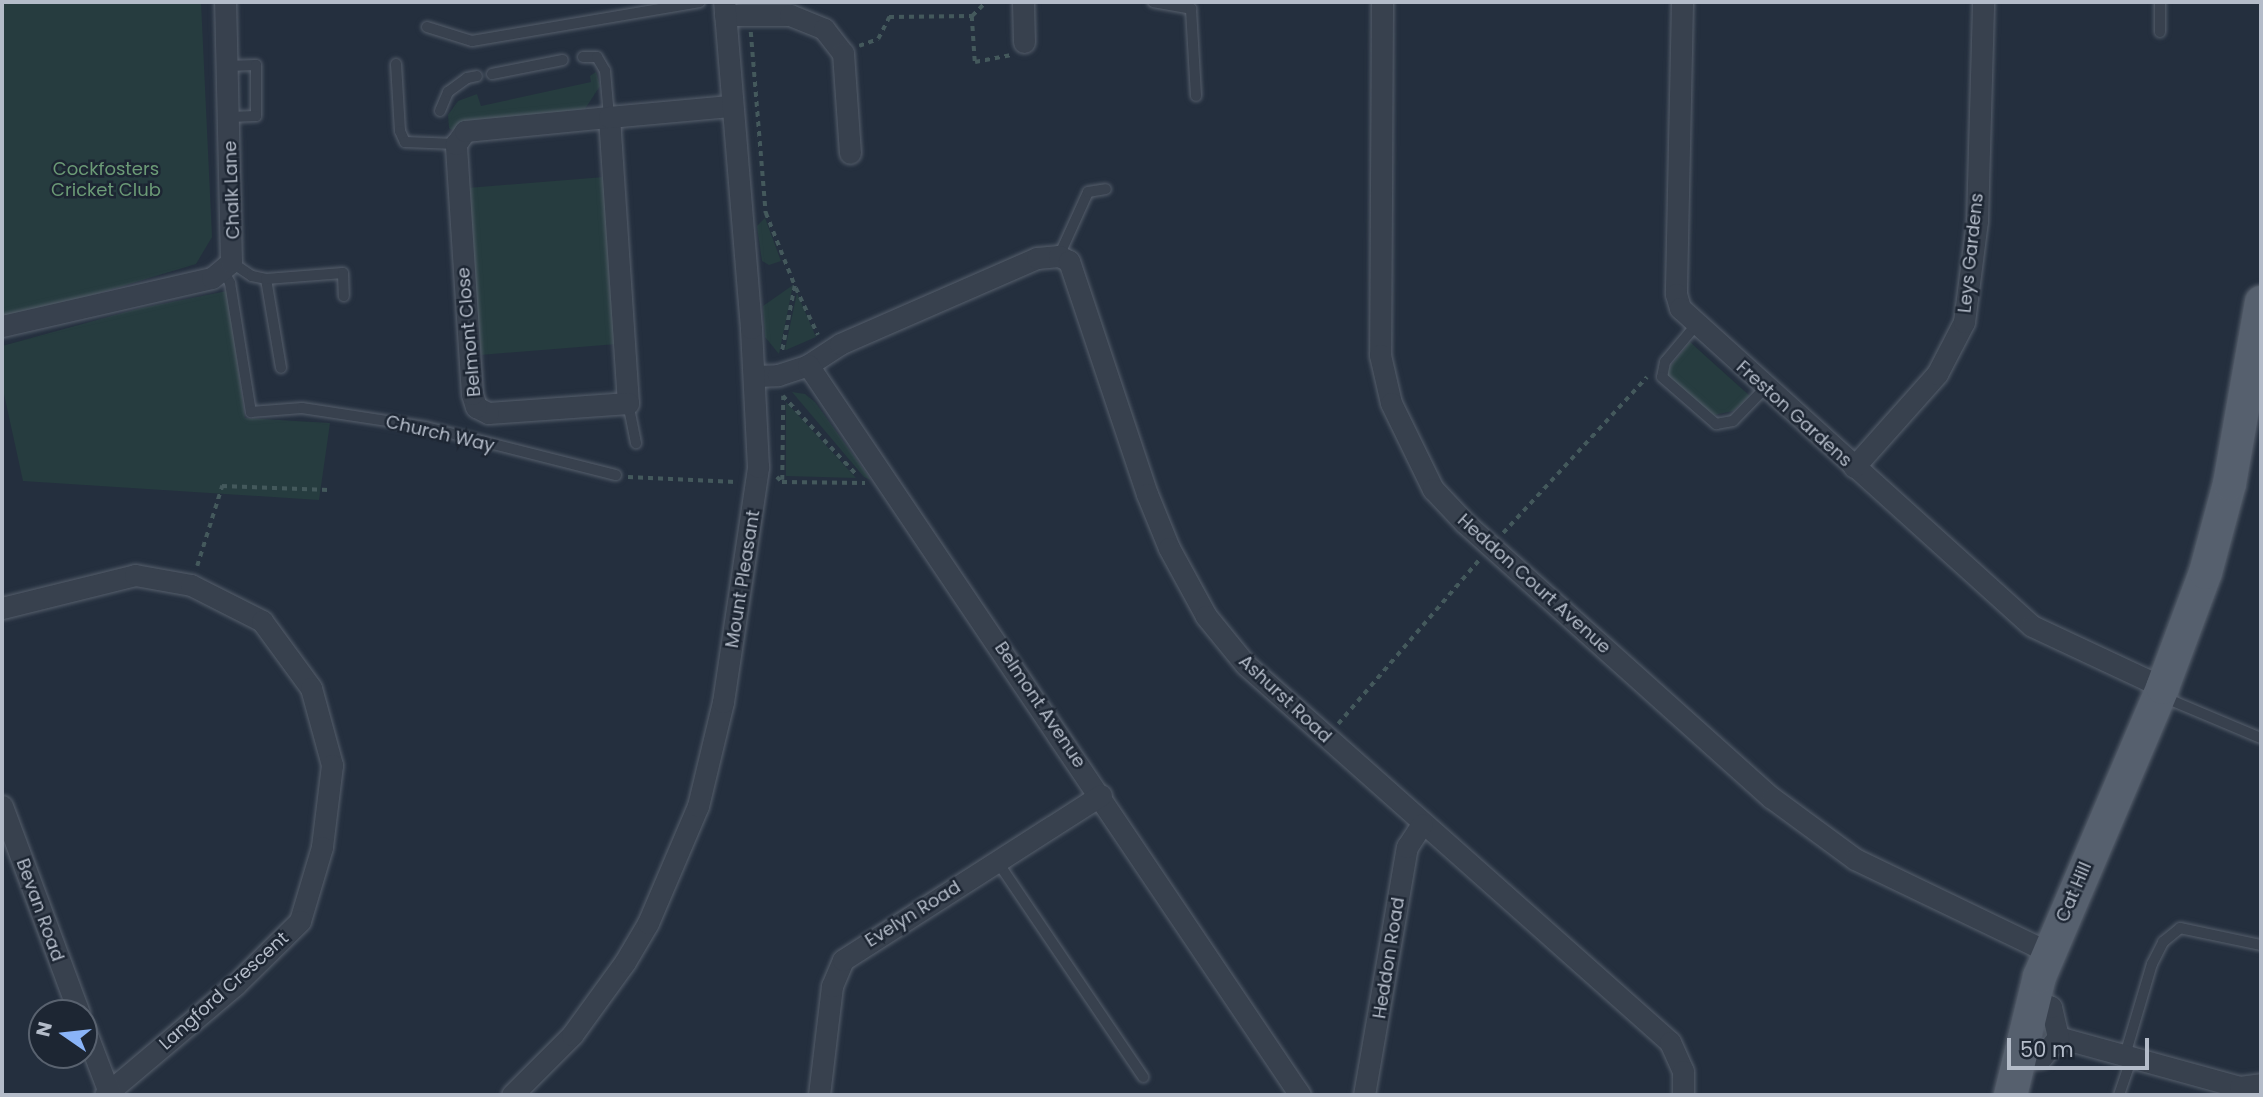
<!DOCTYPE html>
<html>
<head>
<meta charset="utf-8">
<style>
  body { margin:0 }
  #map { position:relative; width:2263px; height:1097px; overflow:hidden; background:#242f3e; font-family:Poppins,sans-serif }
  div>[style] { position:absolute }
  .green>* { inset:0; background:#263c3f }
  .path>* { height:3.5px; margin-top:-1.75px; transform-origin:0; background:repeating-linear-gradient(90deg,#44595c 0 5px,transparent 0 10px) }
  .roads { filter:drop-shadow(0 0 2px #565f6c) drop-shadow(0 0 2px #565f6c) }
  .service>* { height:10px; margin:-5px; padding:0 5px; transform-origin:5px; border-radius:5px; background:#38414e }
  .minor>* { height:21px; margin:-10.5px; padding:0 10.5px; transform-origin:10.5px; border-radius:10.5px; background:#38414e }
  .primary>* { height:33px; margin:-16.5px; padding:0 16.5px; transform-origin:16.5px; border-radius:16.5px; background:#56606e }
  span { translate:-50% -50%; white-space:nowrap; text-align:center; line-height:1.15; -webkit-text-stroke:5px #1d2633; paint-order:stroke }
  .park-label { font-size:18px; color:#6b9a76 }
  .street-label { font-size:18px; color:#b4bcc9 }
  .frame { position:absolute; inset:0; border:4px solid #b4bcc9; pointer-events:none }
  .north { position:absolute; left:28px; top:999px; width:70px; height:70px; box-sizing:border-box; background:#1d2633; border:2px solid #59626f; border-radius:50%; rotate:284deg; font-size:19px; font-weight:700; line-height:28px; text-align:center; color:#b4bcc9 }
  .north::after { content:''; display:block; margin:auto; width:24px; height:32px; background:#8ab4f8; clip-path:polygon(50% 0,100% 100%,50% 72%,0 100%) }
  .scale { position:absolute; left:2007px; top:1038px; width:142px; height:32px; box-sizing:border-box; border:4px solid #b4bcc9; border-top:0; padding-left:9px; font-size:21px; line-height:24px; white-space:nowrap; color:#b4bcc9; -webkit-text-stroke:5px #1d2633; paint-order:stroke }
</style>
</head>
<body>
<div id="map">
  <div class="green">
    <div style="clip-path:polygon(2px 2px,201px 2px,212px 237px,196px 264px,2px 322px)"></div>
    <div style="clip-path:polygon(596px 72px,600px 86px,581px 115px,455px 132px,449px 128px,448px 115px,458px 101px,477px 94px,481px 106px,591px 82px,590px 76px)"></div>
    <div style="clip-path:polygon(604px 177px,617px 344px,480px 355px,467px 188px)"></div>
    <div style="clip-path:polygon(765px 218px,781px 261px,769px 265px,762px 261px,757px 226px)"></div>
    <div style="clip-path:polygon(793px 285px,779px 354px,765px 337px,763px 306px)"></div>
    <div style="clip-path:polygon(227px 291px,245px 418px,330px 423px,319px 500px,23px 481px,2px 385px,2px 346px,137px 309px)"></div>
    <div style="clip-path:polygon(797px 293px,816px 337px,786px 350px,785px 349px)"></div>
    <div style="clip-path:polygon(1690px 342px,1750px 396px,1733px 411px,1709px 416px,1668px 376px,1668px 369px)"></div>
    <div style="clip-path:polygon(792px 392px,805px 394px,815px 402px,871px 480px,864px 477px)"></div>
    <div style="clip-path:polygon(786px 402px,856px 478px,786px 476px)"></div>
  </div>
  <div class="path">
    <div style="left:972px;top:16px;width:20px;rotate:-45deg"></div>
    <div style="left:751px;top:32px;width:182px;rotate:85.3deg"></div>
    <div style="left:766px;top:213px;width:79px;rotate:68.3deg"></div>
    <div style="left:795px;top:286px;width:68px;rotate:101deg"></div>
    <div style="left:859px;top:46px;width:20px;rotate:-20deg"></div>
    <div style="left:878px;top:39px;width:25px;rotate:-63deg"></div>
    <div style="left:889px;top:17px;width:83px;rotate:-0.7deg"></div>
    <div style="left:972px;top:16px;width:46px;rotate:86.3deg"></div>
    <div style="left:975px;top:62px;width:37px;rotate:-11deg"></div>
    <div style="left:796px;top:288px;width:52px;rotate:64.9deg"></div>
    <div style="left:628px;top:477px;width:108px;rotate:2.7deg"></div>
    <div style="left:777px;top:477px;width:7px;rotate:45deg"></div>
    <div style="left:782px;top:482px;width:83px;rotate:0.7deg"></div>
    <div style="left:782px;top:480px;width:84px;rotate:-89.3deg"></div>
    <div style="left:783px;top:396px;width:108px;rotate:46.9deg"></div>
    <div style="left:1503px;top:533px;width:212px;rotate:-47.3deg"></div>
    <div style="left:197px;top:566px;width:84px;rotate:-72.6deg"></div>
    <div style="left:222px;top:486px;width:107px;rotate:2.1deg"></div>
    <div style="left:1338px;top:724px;width:216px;rotate:-49.3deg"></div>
  </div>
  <div class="roads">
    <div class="service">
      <div style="left:1153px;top:2px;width:39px;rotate:10deg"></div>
      <div style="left:1191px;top:9px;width:87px;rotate:86.7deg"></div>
      <div style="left:427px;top:27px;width:47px;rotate:17.3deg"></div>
      <div style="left:472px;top:41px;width:231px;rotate:-9.7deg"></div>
      <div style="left:2160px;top:32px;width:30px;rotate:-90deg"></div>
      <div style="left:583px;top:57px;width:14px"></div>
      <div style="left:597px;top:57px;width:16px;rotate:60deg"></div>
      <div style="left:605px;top:71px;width:46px;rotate:85deg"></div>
      <div style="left:396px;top:64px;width:67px;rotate:86.6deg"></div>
      <div style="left:400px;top:131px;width:12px;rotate:66deg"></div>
      <div style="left:405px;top:142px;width:51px;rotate:2.2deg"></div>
      <div style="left:227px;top:66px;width:29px;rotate:-2deg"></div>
      <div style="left:256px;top:65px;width:51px;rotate:90deg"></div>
      <div style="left:256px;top:116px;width:27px;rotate:178deg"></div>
      <div style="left:492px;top:74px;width:72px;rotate:-11.2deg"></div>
      <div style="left:440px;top:111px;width:21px;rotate:-67deg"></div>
      <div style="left:448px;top:92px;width:24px;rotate:-36deg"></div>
      <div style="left:467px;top:78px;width:10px;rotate:-11deg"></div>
      <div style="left:1059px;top:256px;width:70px;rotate:-65.6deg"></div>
      <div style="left:1088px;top:192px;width:18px;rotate:-9deg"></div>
      <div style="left:231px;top:262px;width:25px;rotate:34deg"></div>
      <div style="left:252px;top:276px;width:14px;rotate:12deg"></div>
      <div style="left:266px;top:279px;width:90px;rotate:80.4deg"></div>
      <div style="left:224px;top:272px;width:13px;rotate:61deg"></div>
      <div style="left:230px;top:283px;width:131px;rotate:80.8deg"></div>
      <div style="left:251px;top:412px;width:51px;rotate:-4.5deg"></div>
      <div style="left:302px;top:408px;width:125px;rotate:8.7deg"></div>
      <div style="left:426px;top:427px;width:196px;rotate:14.2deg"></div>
      <div style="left:266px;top:279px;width:77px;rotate:-4.5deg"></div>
      <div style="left:343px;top:273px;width:23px;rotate:88deg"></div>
      <div style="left:1696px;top:325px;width:48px;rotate:130deg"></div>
      <div style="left:1665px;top:362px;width:15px;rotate:101deg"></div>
      <div style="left:1662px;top:377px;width:72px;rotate:41deg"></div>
      <div style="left:1716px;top:424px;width:17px;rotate:-10deg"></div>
      <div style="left:1733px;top:421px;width:46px;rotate:-45.9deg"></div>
      <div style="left:628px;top:403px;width:41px;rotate:78.7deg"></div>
      <div style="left:2161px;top:696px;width:108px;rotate:22.8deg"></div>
      <div style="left:997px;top:861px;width:261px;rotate:55.9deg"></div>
      <div style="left:2125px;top:1055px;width:95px;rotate:-73.5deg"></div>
      <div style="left:2152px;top:964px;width:25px;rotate:-63deg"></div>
      <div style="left:2163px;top:942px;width:22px;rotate:-39deg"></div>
      <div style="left:2180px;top:928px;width:83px;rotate:11.9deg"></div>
      <div style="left:2119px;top:1095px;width:40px;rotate:-71.1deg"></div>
    </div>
    <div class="minor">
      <div style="left:1023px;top:2px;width:40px;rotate:88.6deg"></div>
      <div style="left:1382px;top:2px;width:353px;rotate:90.3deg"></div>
      <div style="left:1380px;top:355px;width:49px;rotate:77.1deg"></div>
      <div style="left:1391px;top:403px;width:96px;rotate:64deg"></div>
      <div style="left:1433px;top:489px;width:47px;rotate:46.7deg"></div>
      <div style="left:1465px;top:523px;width:412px;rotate:41.9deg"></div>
      <div style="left:1772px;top:798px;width:103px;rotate:36.3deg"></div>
      <div style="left:1855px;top:859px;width:214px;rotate:25.7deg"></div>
      <div style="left:1682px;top:2px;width:292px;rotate:91.2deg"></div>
      <div style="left:1676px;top:294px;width:15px;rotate:74deg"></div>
      <div style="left:1680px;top:308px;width:474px;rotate:42.1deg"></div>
      <div style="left:2032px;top:626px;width:144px;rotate:25.1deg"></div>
      <div style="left:725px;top:15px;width:65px"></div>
      <div style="left:790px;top:15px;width:37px;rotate:22deg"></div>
      <div style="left:824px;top:29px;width:31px;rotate:52deg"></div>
      <div style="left:843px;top:53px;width:100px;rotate:86deg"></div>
      <div style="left:609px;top:117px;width:287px;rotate:86.2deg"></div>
      <div style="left:628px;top:403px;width:140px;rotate:175.9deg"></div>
      <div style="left:488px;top:413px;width:13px;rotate:-153deg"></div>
      <div style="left:476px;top:407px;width:14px;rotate:-107deg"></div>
      <div style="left:472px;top:394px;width:251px;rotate:-93.7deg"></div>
      <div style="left:456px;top:144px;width:16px;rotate:-55deg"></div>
      <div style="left:465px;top:131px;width:145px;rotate:-5.6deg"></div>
      <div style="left:609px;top:117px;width:121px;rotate:-5.2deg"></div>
      <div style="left:2px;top:326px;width:215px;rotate:-12.9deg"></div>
      <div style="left:212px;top:278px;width:25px;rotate:-40deg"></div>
      <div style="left:231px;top:262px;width:260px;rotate:-91.3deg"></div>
      <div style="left:808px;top:365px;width:38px;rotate:-33deg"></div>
      <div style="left:840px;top:344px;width:215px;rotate:-23.6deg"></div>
      <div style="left:1037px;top:258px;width:22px;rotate:-5deg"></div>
      <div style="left:1059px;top:256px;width:11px;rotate:27deg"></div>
      <div style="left:1069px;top:261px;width:246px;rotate:71.5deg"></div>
      <div style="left:1147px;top:494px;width:58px;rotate:67.8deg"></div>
      <div style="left:1169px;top:548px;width:77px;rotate:61.4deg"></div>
      <div style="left:1206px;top:616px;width:63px;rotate:50.8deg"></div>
      <div style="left:1246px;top:665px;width:567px;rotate:41.64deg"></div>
      <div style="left:1670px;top:1042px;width:32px;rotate:66deg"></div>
      <div style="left:1683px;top:1071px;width:24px;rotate:90deg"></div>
      <div style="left:754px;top:376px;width:24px;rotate:-2deg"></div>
      <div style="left:778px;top:375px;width:32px;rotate:-18deg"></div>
      <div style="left:808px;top:365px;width:880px;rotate:56.02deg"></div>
      <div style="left:1854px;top:467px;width:125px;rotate:-48.3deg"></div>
      <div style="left:1937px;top:374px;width:59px;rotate:-62.6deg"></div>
      <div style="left:1964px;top:322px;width:102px;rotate:-82.7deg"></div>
      <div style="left:1977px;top:221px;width:219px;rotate:-88.4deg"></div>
      <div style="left:2px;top:608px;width:137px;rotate:-13.9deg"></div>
      <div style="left:135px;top:575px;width:57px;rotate:10.1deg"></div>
      <div style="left:191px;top:585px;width:80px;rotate:26.9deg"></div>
      <div style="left:262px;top:621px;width:83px;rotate:53.8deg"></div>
      <div style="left:311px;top:688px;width:80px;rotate:74.7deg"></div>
      <div style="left:332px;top:765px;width:83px;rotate:97deg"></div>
      <div style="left:322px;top:847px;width:77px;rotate:106.6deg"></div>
      <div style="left:300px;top:921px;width:91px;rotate:135.4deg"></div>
      <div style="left:235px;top:985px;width:170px;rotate:139.8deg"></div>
      <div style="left:2px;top:806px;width:221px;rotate:69.6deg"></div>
      <div style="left:84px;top:1027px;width:73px;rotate:69.1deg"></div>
      <div style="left:2058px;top:1037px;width:189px;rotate:15.4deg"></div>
      <div style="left:2240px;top:1087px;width:21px;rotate:-8deg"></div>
      <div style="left:2015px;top:1061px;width:27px;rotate:-8deg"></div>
      <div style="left:2042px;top:1057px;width:26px;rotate:-51deg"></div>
      <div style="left:2058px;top:1037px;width:31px;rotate:-103deg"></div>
      <div style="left:2051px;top:1007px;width:22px;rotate:-156deg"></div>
      <div style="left:512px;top:1095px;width:85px;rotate:-45deg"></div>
      <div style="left:572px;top:1035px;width:90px;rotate:-54deg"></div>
      <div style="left:625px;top:962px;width:45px;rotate:-59.5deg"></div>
      <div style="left:648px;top:923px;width:127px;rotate:-66.9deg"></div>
      <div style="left:698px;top:806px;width:107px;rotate:-76.5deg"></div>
      <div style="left:723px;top:702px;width:238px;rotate:-81.5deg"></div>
      <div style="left:758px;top:467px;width:139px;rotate:-92.9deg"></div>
      <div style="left:751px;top:328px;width:327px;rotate:-94.7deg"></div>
      <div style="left:819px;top:1095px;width:110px;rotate:-83.2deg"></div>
      <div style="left:832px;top:986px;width:28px;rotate:-67deg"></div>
      <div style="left:843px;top:960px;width:306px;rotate:-32.6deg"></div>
      <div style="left:1364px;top:1095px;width:252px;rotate:-80.2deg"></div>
      <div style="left:1407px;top:847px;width:27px;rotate:-57deg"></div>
    </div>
    <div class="primary">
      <div style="left:2010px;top:1095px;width:122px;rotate:-76.3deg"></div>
      <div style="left:2039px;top:976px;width:314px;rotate:-66.9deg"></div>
      <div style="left:2162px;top:687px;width:123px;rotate:-69.5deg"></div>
      <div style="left:2205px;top:572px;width:92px;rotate:-74.9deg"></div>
      <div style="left:2229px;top:483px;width:184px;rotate:-80deg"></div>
    </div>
  </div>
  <div class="park-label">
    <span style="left:106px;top:180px">Cockfosters<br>Cricket Club</span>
  </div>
  <div class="street-label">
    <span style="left:232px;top:190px;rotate:-92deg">Chalk Lane</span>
    <span style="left:1971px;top:253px;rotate:-84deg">Leys Gardens</span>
    <span style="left:469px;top:332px;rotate:-95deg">Belmont Close</span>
    <span style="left:1794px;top:414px;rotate:42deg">Freston Gardens</span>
    <span style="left:440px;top:434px;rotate:13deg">Church Way</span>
    <span style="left:743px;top:579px;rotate:-81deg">Mount Pleasant</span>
    <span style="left:1534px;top:584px;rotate:42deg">Heddon Court Avenue</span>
    <span style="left:1285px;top:699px;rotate:43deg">Ashurst Road</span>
    <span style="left:1040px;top:705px;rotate:56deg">Belmont Avenue</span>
    <span style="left:2074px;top:892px;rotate:-67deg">Cat Hill</span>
    <span style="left:40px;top:910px;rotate:70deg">Bevan Road</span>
    <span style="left:913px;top:914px;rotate:-32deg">Evelyn Road</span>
    <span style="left:1389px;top:958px;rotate:-81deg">Heddon Road</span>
    <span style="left:224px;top:991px;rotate:-42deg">Langford Crescent</span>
  </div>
  <div class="frame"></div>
  <div class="north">N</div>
  <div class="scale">50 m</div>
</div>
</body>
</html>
